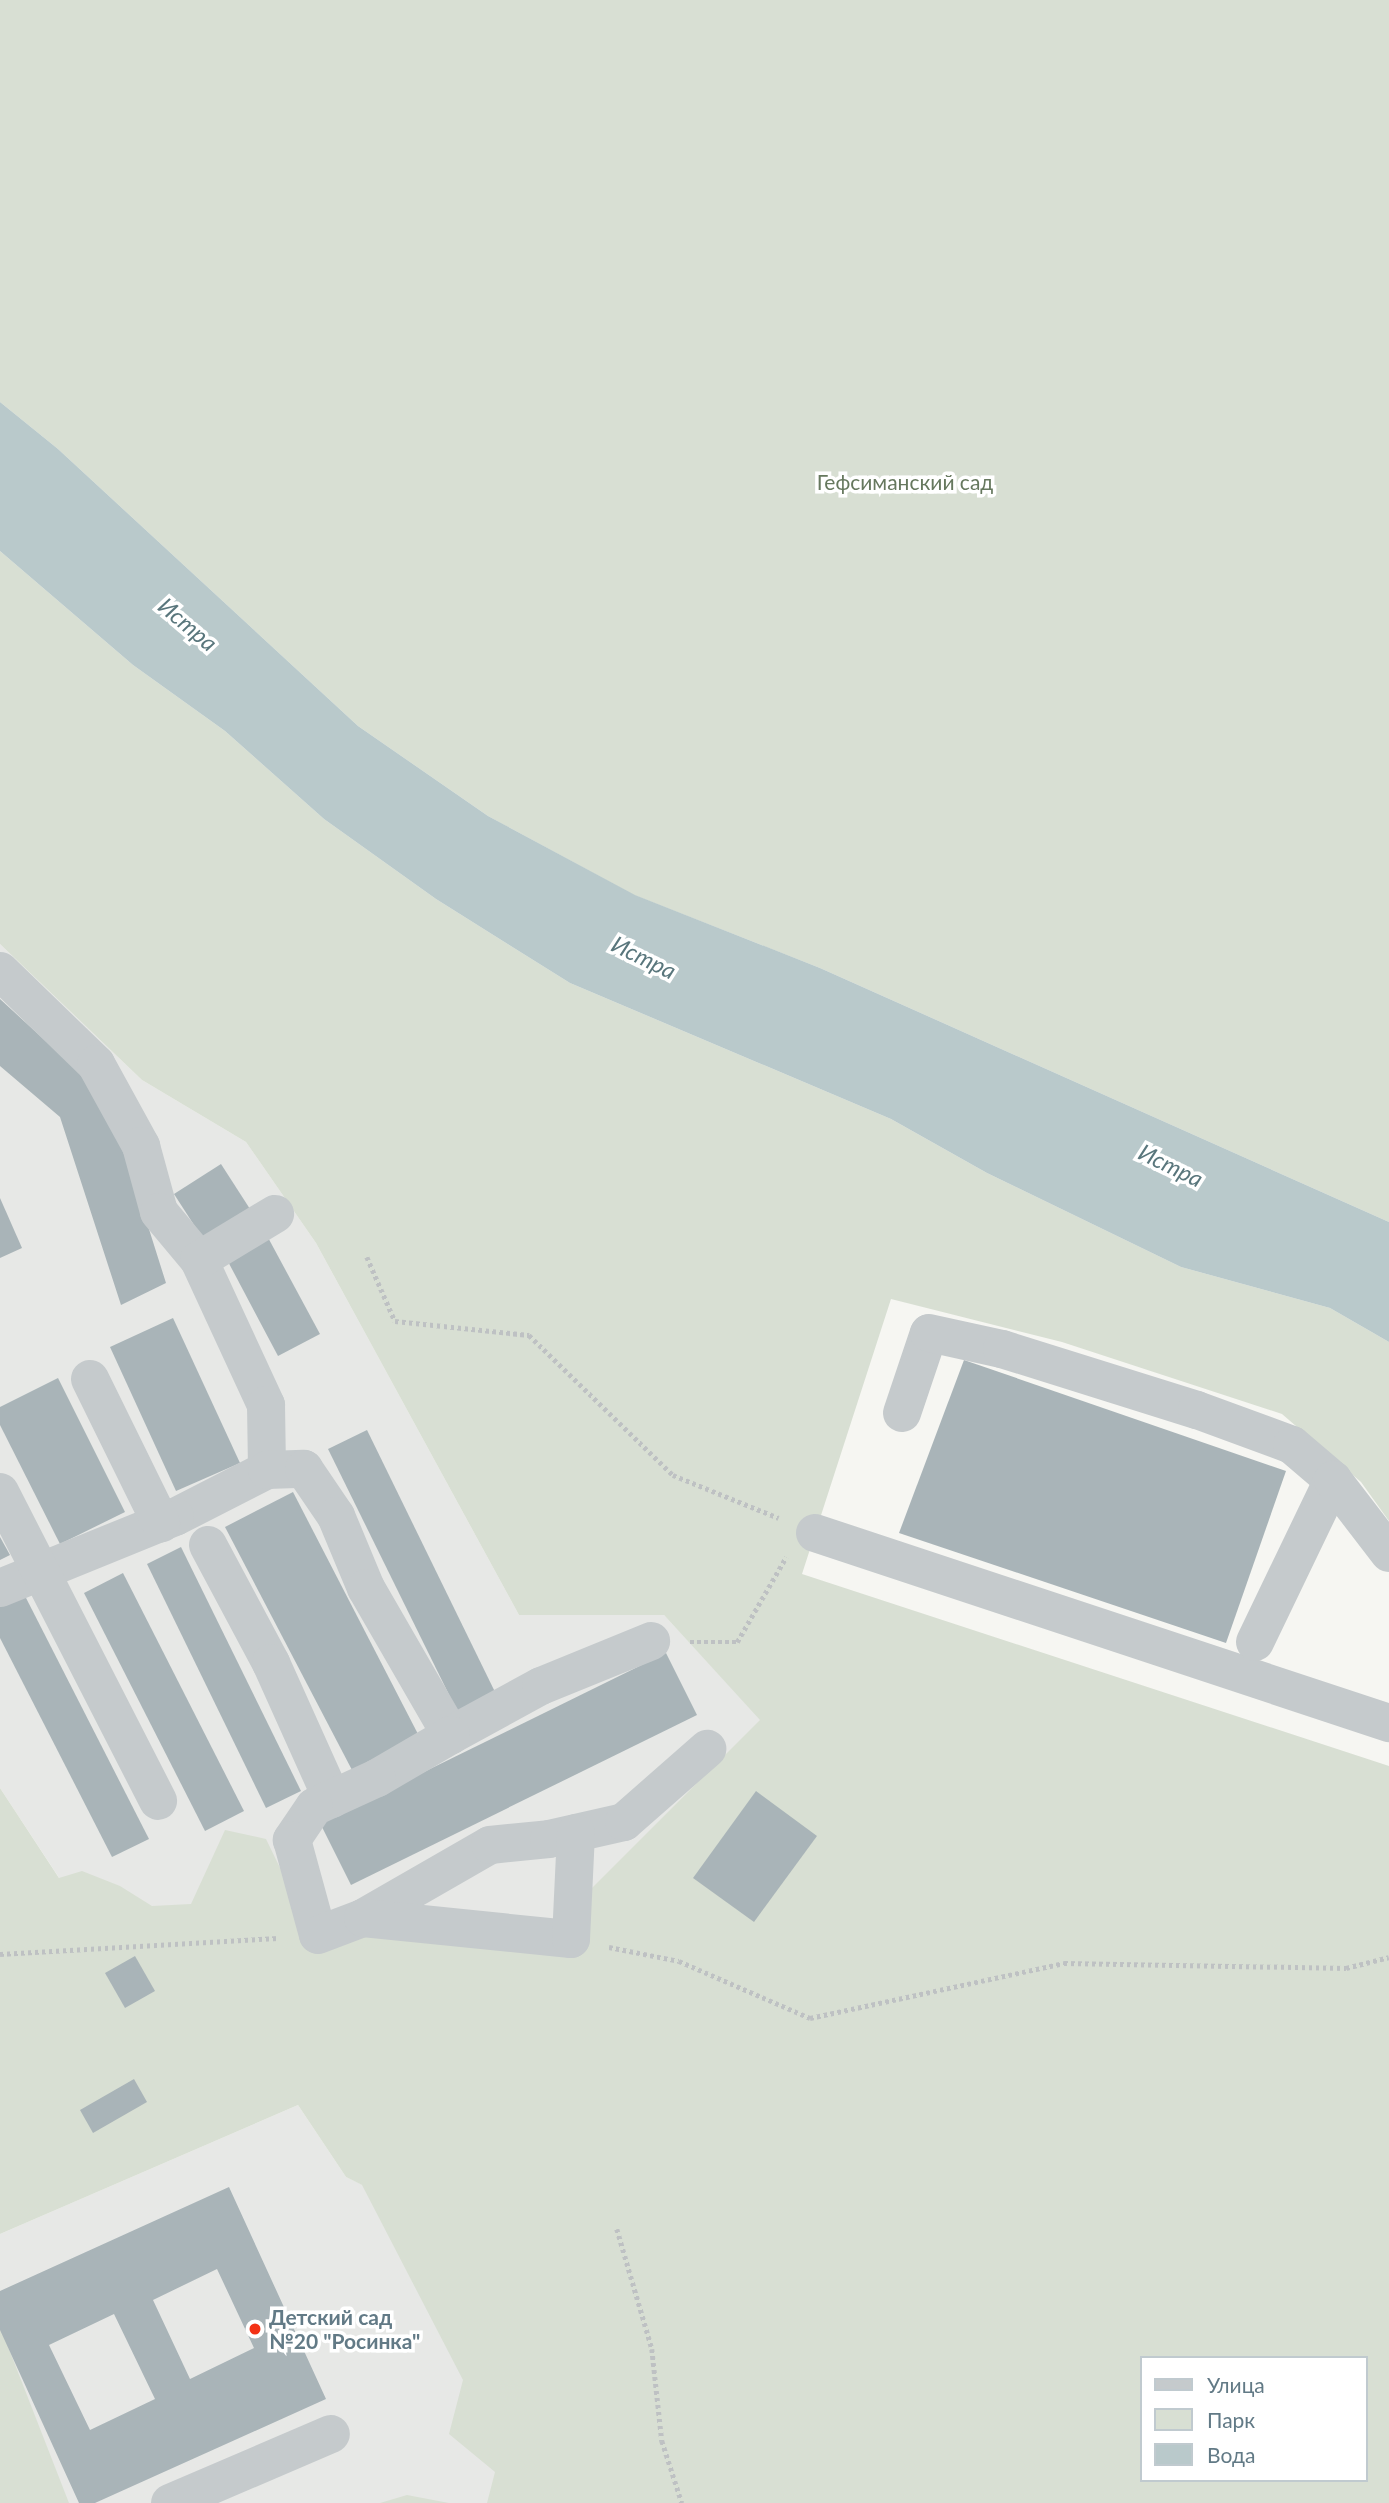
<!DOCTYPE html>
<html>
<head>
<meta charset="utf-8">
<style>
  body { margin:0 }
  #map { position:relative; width:1389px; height:2503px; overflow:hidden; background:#f6f6f2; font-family:Lato,sans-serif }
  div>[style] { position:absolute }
  .built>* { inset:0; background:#e7e8e6 }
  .green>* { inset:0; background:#d8dfd3 }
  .water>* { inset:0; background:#b9c9cb }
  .building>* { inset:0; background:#a9b4b8 }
  .path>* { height:4.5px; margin-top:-2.25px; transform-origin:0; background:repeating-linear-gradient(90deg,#bec1c3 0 3.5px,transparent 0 7px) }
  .minor>* { height:38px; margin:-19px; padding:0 19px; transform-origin:19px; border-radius:19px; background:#c5cacc }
  .dots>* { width:19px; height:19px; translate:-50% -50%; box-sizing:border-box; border:4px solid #fff; border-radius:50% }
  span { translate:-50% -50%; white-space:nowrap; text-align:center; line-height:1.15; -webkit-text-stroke:7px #fff; paint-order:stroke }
  .park-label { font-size:21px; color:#66785e }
  .poi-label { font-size:21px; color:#627a86; font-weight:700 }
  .left { translate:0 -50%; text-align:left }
  .water-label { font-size:23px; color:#59767c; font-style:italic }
  .legend { position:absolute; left:1140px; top:2356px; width:228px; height:126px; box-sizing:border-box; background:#fff; border:2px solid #c0cacf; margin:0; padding:9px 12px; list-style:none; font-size:21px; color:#627a86 }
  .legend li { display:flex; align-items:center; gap:14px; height:35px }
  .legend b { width:35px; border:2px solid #c0cacf }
</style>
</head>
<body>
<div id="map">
  <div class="built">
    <div style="clip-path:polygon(0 944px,142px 1080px,246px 1142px,316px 1243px,519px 1615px,664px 1615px,761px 1720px,558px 1923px,77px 1905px,0 1788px)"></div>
    <div style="clip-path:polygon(298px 2105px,346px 2177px,475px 2240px,544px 2418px,568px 2503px,0 2503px,0 2234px)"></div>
  </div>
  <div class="green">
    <div style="clip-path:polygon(0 0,1389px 0,1389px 1222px,820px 968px,634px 895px,488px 816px,358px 726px,58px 449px,0 402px)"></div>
    <div style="clip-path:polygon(evenodd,0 551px,133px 665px,225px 731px,324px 819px,436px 899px,570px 983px,891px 1119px,987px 1173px,1181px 1267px,1330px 1308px,1389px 1342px,1389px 1521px,1361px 1482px,1282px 1414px,1062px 1342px,891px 1299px,802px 1574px,1389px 1766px,1389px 2503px,487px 2503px,495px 2472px,449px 2434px,463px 2380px,362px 2185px,346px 2177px,298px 2105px,0 2234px,0 1788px,59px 1878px,82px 1871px,120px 1886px,152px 1906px,191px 1904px,225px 1830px,266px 1839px,300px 1909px,557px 1923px,760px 1720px,664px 1615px,519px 1615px,316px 1243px,246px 1142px,142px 1080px,0 944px,0 551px,1142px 2358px,1366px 2358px,1366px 2480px,1142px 2480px,1142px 2358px)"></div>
    <div style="clip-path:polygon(0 2326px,69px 2503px,0 2503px)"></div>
    <div style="clip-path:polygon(407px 2495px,449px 2503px,380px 2503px)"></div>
  </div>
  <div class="water">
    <div style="clip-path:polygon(0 402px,58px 449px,358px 726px,488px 816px,635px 895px,820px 968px,1389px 1222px,1389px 1342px,1330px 1308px,1181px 1267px,987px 1173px,891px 1119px,570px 983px,436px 899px,324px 819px,225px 731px,133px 665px,0 551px)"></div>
  </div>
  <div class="building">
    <div style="clip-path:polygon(0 999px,87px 1079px,124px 1150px,166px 1283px,121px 1305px,60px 1117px,0 1066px)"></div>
    <div style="clip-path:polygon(221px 1164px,250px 1209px,203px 1239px,174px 1194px)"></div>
    <div style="clip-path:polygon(0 1198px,22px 1248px,0 1258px)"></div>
    <div style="clip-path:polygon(265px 1232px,320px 1334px,278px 1356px,224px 1254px)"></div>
    <div style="clip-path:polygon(173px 1318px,240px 1463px,176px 1491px,110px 1347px)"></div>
    <div style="clip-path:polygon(964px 1360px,1286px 1471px,1226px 1643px,899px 1533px)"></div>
    <div style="clip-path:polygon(58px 1378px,125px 1512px,60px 1544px,0 1425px,0 1407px)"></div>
    <div style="clip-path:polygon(367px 1430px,496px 1694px,458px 1713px,328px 1449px)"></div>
    <div style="clip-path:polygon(293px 1492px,419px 1736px,352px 1770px,225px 1527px)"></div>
    <div style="clip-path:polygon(0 1537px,10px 1555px,0 1560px)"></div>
    <div style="clip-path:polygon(181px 1547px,301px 1791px,266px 1808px,147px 1564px)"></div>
    <div style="clip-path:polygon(123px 1573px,244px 1811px,205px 1831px,84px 1593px)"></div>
    <div style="clip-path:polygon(24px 1594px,149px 1839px,112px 1857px,0 1638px,0 1607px)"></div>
    <div style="clip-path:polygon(666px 1653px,697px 1715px,351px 1885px,320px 1823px)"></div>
    <div style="clip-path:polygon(756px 1791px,817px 1836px,754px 1922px,693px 1878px)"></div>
    <div style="clip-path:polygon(135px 1956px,155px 1991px,125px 2008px,105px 1973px)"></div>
    <div style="clip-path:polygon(134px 2079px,147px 2102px,93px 2133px,80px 2110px)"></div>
    <div style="clip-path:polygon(evenodd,229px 2187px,326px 2399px,95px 2503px,79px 2503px,0 2330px,0 2291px,229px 2187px,217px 2269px,254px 2348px,190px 2379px,153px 2300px,217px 2269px,229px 2187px,114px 2314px,155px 2399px,90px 2430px,49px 2345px,114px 2314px)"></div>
  </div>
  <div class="path">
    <div style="left:367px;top:1257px;width:70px;rotate:66.4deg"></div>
    <div style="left:395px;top:1321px;width:135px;rotate:6deg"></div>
    <div style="left:529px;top:1335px;width:201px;rotate:44.2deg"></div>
    <div style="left:673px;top:1475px;width:114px;rotate:22.1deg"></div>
    <div style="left:690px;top:1642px;width:47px"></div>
    <div style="left:737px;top:1642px;width:98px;rotate:-60deg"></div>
    <div style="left:609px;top:1947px;width:71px;rotate:11.3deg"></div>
    <div style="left:679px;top:1961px;width:143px;rotate:23.5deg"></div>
    <div style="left:810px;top:2018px;width:260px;rotate:-12.2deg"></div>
    <div style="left:1064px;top:1963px;width:282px;rotate:1deg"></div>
    <div style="left:1346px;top:1968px;width:44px;rotate:-14.3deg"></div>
    <div style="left:0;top:1954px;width:279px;rotate:-3.3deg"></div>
    <div style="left:617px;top:2229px;width:125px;rotate:73.7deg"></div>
    <div style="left:652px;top:2349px;width:93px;rotate:83.8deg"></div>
    <div style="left:662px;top:2441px;width:65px;rotate:72.1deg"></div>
  </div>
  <div class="minor">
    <div style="left:0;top:971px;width:134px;rotate:44.1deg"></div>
    <div style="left:96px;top:1064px;width:94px;rotate:61.2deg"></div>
    <div style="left:141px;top:1146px;width:68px;rotate:74.7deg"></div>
    <div style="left:159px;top:1212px;width:62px;rotate:50.2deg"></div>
    <div style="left:199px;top:1260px;width:160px;rotate:65.2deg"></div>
    <div style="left:266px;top:1405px;width:65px;rotate:89.1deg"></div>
    <div style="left:267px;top:1470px;width:103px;rotate:152.9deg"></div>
    <div style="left:175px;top:1517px;width:189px;rotate:157.9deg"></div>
    <div style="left:199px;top:1260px;width:89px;rotate:-31.2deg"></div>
    <div style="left:90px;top:1379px;width:161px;rotate:63.8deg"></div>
    <div style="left:902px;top:1413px;width:84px;rotate:-71.4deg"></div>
    <div style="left:929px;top:1333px;width:75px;rotate:12.4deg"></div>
    <div style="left:1002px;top:1349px;width:204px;rotate:17.4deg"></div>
    <div style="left:1197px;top:1410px;width:101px;rotate:20.2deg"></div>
    <div style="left:1292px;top:1445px;width:54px;rotate:40.5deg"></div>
    <div style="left:267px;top:1470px;width:37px;rotate:-2deg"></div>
    <div style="left:304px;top:1469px;width:57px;rotate:55.8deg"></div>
    <div style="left:336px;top:1516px;width:78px;rotate:67.4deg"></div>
    <div style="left:366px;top:1588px;width:170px;rotate:60deg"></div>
    <div style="left:451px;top:1735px;width:102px;rotate:-28.6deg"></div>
    <div style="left:541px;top:1686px;width:119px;rotate:-22.2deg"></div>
    <div style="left:0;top:1492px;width:347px;rotate:62.9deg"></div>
    <div style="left:815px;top:1533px;width:605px;rotate:18.32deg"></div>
    <div style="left:208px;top:1545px;width:134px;rotate:61.9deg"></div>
    <div style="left:271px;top:1663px;width:149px;rotate:65.8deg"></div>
    <div style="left:1255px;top:1642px;width:180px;rotate:-64.3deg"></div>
    <div style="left:1333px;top:1480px;width:92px;rotate:52.5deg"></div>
    <div style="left:451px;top:1735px;width:86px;rotate:149.8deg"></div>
    <div style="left:377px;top:1778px;width:69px;rotate:155.3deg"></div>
    <div style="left:314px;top:1807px;width:40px;rotate:124deg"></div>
    <div style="left:292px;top:1840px;width:98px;rotate:74.7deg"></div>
    <div style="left:318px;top:1935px;width:48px;rotate:-20.7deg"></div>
    <div style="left:363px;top:1918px;width:146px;rotate:-29.9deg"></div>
    <div style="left:490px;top:1845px;width:59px;rotate:-5.8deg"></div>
    <div style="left:549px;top:1839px;width:77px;rotate:-12.8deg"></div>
    <div style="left:624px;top:1822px;width:111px;rotate:-41.3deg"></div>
    <div style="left:363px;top:1918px;width:209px;rotate:5.8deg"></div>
    <div style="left:571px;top:1939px;width:106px;rotate:-87.3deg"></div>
    <div style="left:170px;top:2503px;width:175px;rotate:-23.2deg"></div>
  </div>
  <div class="dots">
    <div style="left:255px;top:2329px;background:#f33216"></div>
  </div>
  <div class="park-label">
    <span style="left:905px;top:482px">Гефсиманский сад</span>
  </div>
  <div class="poi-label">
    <span class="left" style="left:269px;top:2329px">Детский сад<br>№20 "Росинка"</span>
  </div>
  <div class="water-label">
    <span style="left:188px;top:624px;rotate:40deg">Истра</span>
    <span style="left:644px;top:957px;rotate:26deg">Истра</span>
    <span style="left:1171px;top:1165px;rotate:26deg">Истра</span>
  </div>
  <ul class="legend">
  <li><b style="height:9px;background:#c5cacc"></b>Улица</li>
  <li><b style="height:19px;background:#d8dfd3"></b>Парк</li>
  <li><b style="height:19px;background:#b9c9cb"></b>Вода</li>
  </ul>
</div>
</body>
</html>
